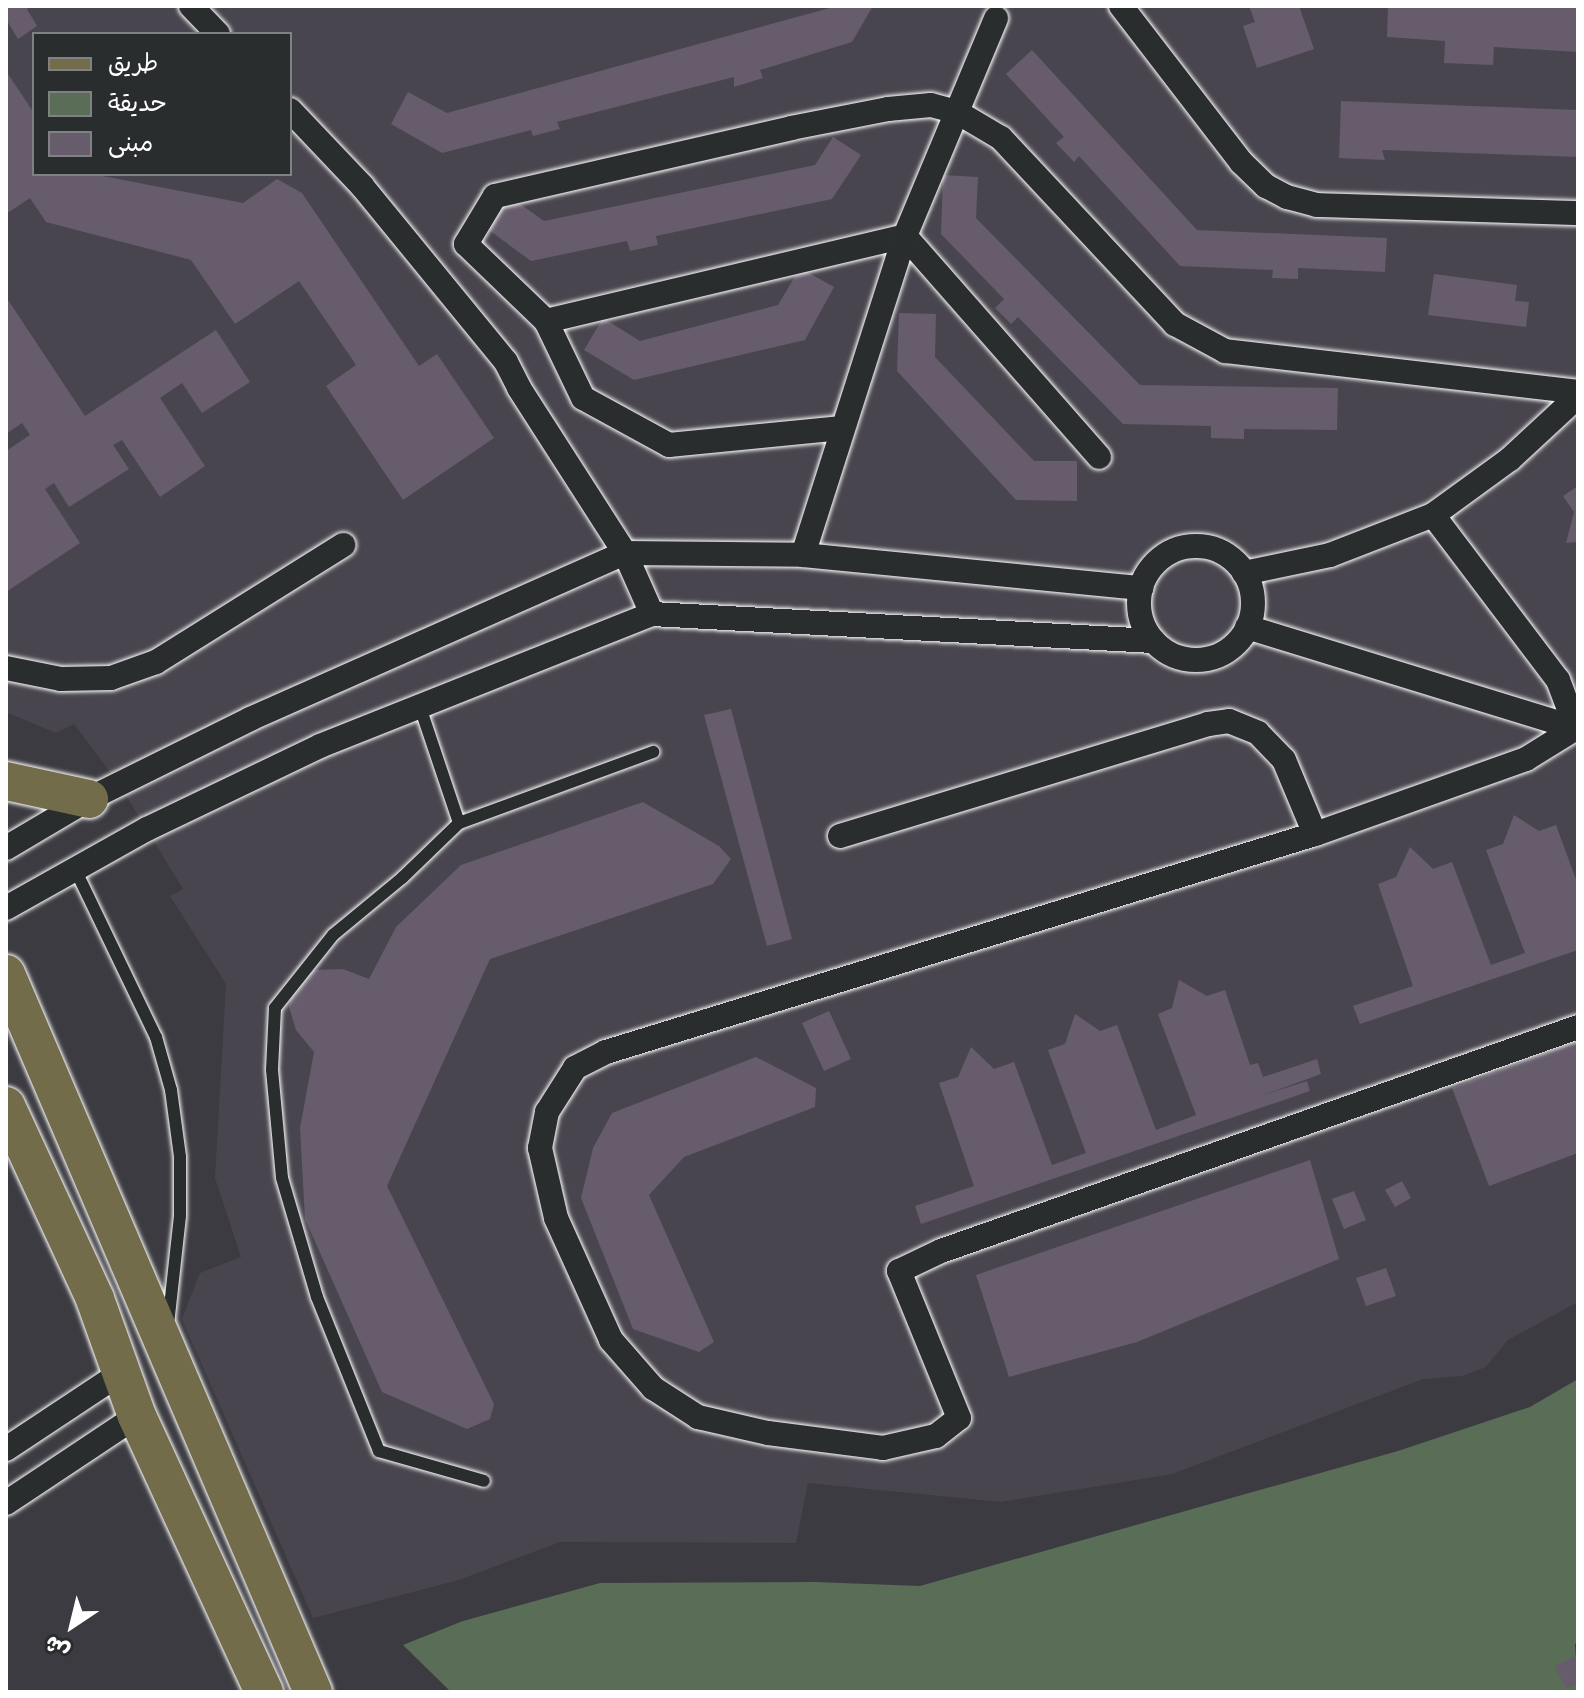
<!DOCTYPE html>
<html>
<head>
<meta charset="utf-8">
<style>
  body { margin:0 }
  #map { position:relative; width:1584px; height:1698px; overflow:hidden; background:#3c3b41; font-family:Kalam,"Playpen Sans Arabic",sans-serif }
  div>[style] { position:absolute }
  .built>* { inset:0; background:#49454e }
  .green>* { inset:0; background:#5a6d57 }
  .building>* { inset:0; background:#665c6c }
  .roads { filter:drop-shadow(0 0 2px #fff) drop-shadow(0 0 2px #fff) }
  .service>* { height:12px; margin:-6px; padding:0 6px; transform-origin:6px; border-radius:6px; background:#2a2d2e }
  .minor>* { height:24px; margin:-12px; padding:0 12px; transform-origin:12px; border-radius:12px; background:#2a2d2e }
  .minor>.ring { margin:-12px; padding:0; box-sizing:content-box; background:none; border:24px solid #2a2d2e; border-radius:50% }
  .primary>* { height:38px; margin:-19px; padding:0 19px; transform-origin:19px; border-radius:19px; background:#726c4b }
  span { translate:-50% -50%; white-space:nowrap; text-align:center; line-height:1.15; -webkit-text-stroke:7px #2a2d2e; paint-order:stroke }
  .frame { position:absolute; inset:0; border:8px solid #fff; pointer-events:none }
  .legend { position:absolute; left:32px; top:32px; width:260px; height:144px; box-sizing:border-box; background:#2a2d2e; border:2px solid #7f8182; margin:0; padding:10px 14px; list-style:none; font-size:24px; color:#fff }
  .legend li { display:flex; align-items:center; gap:16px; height:40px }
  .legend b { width:40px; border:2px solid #7f8182 }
  .north { position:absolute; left:32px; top:1586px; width:80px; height:80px; -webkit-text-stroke:6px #2a2d2e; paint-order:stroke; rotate:215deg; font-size:22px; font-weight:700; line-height:32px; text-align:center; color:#fff }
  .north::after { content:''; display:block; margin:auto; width:28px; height:36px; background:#fff; clip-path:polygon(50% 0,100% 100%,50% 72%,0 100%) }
</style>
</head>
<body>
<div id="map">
  <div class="built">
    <div style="clip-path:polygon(evenodd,6px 6px,1578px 6px,1578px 1302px,1508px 1340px,1486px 1367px,1462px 1376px,1423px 1379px,1172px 1474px,1001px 1502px,808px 1483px,796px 1543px,560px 1542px,459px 1580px,313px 1618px,182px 1319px,200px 1273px,241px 1257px,215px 1178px,226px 984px,170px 896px,183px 889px,119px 784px,74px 724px,56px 733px,6px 712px,6px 6px,34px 34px,290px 34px,290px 174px,34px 174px,34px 34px)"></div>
  </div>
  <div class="green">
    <div style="clip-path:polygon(1578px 1379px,1578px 1642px,1575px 1644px,1578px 1692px,451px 1692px,403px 1645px,463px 1621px,600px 1583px,815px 1582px,920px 1586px,1398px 1451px,1530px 1407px)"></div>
  </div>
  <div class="building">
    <div style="clip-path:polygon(6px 6px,32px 6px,27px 9px,37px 26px,18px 39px,6px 19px)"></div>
    <div style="clip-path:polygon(837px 6px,873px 6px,852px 42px,760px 70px,763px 78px,734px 87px,734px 77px,557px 122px,560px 129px,533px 136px,531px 130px,442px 153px,391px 124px,408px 92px,447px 113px)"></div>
    <div style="clip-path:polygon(1249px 6px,1299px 6px,1314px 49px,1257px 68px,1243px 26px,1255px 22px)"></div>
    <div style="clip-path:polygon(1388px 6px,1578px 6px,1578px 52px,1494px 47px,1493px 65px,1444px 63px,1445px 41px,1387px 37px)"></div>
    <div style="clip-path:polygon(1032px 50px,1197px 230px,1387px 238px,1385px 272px,1298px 268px,1298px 279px,1272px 278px,1273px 270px,1180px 266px,1079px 156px,1074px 162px,1056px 143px,1064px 137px,1006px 74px)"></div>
    <div style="clip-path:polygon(6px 71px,34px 113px,34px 174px,92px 174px,243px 203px,277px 179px,302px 193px,419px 366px,437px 354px,494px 438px,403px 500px,326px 386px,356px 365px,299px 281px,235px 324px,191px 260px,46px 222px,30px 198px,6px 214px)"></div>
    <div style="clip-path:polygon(1341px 101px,1578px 110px,1578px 157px,1382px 150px,1385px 160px,1339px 158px)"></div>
    <div style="clip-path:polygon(833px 137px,861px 155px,832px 199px,656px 236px,658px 245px,630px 251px,627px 241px,531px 261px,486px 228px,509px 196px,544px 221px,815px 165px)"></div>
    <div style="clip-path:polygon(943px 175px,978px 177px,976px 218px,1140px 385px,1338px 388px,1337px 430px,1244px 429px,1244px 439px,1211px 438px,1211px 426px,1123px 424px,1018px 317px,1011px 324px,995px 308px,1004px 299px,941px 234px)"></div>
    <div style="clip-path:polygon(800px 268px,834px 287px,805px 340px,634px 380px,584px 350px,603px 318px,640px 341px,778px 305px)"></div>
    <div style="clip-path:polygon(1434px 274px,1517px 285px,1515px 301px,1529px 302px,1526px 327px,1428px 315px)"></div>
    <div style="clip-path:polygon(6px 297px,85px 416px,216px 330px,250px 382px,202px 413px,182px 383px,160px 398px,205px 466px,160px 497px,122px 440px,113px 445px,129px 469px,69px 507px,54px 483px,45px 489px,80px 543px,6px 592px,6px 451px,30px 435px,22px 423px,6px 434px)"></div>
    <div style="clip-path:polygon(899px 313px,936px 314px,935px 357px,1034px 461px,1077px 461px,1077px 501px,1016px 500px,897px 371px)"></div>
    <div style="clip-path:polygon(1578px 486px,1578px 542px,1566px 543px,1574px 512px,1563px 496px)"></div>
    <div style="clip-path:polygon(731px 709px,792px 939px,767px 946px,704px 715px)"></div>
    <div style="clip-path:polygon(643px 802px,719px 846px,731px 859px,713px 884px,490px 959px,387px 1186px,494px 1404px,490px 1419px,467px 1429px,382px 1392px,305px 1219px,300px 1128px,314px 1052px,296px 1030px,289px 1007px,294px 983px,315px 970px,343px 969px,369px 979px,396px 927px,461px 865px)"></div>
    <div style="clip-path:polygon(1514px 815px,1539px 831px,1556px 825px,1578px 885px,1578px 950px,1360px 1024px,1353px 1006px,1413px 986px,1378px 884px,1396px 877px,1410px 847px,1433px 869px,1452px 862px,1491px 965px,1525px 953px,1486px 850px,1503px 844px)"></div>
    <div style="clip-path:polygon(1179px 980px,1207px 996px,1225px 990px,1250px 1065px,1258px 1063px,1263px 1077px,1317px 1059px,1321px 1074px,1261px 1096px,1307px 1081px,1310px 1091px,921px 1224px,915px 1206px,974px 1186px,939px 1083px,958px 1077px,971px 1047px,994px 1069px,1014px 1062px,1052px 1165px,1086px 1153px,1048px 1050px,1065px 1044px,1075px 1014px,1100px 1031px,1117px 1025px,1156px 1130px,1196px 1115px,1158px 1014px,1172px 1008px)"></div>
    <div style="clip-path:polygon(829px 1011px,851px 1059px,824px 1071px,802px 1023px)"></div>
    <div style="clip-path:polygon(1578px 1041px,1578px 1153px,1489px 1186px,1452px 1088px)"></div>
    <div style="clip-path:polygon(756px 1057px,816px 1088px,815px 1107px,684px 1157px,649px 1195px,714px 1342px,699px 1352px,633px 1329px,581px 1198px,593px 1148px,612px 1113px)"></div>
    <div style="clip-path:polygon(1310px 1160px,1339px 1259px,1137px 1342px,1009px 1377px,976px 1275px)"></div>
    <div style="clip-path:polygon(1402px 1181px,1411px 1198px,1395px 1207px,1385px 1190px)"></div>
    <div style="clip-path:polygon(1354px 1191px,1366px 1220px,1344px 1229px,1332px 1199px)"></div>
    <div style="clip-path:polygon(1386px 1268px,1396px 1296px,1366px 1306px,1356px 1278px)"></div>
    <div style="clip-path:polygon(1578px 1655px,1578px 1683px,1566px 1689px,1555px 1666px)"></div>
  </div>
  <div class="roads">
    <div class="service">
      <div style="left:420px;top:707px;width:122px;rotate:71.4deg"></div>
      <div style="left:459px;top:823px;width:207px;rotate:-20.1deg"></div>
      <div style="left:459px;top:823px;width:79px;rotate:136deg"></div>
      <div style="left:402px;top:878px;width:89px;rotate:140.4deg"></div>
      <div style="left:333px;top:935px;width:93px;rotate:128.5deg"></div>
      <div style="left:275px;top:1008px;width:62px;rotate:92.8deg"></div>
      <div style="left:272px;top:1070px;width:108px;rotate:84.7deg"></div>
      <div style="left:282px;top:1178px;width:124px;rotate:73.6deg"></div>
      <div style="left:317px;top:1297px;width:166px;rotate:68.1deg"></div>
      <div style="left:379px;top:1451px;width:109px;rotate:15.9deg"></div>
      <div style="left:75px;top:869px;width:187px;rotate:64.3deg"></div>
      <div style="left:156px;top:1037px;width:55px;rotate:74.2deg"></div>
      <div style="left:171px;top:1090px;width:68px;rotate:82.3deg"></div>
      <div style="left:180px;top:1157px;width:59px;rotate:90deg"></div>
      <div style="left:180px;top:1216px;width:109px;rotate:96.3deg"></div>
    </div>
    <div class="minor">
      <div style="left:191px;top:6px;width:39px;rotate:46deg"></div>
      <div style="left:1121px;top:6px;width:197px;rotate:52.4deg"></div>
      <div style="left:1241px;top:162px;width:35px;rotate:44deg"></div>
      <div style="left:1266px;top:186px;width:24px;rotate:28deg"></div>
      <div style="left:1287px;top:197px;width:31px;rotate:15deg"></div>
      <div style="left:1317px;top:205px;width:261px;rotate:1.8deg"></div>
      <div style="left:290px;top:110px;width:105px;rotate:46.5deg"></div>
      <div style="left:362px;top:186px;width:227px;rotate:50.7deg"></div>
      <div style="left:506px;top:362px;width:29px;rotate:63deg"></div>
      <div style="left:519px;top:388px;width:196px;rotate:57.3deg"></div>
      <div style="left:625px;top:553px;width:67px;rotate:66.1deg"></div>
      <div style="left:546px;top:321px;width:369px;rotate:-13.3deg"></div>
      <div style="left:905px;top:236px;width:294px;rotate:48.7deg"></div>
      <div style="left:842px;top:428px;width:174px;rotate:174.4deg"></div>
      <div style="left:669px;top:445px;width:98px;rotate:-151.3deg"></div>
      <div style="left:583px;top:398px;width:85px;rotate:-115.7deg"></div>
      <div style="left:546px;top:321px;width:111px;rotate:-136.1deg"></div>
      <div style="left:466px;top:244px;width:56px;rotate:-58.9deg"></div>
      <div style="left:495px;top:196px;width:304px;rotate:-12.9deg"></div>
      <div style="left:791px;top:128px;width:99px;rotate:-11.1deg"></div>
      <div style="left:888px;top:109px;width:43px;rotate:-5.3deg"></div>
      <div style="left:931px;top:105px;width:27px;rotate:15deg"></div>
      <div style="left:957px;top:112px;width:51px;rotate:30.6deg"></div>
      <div style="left:1001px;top:138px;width:255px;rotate:46.9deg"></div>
      <div style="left:1175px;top:324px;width:57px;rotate:28.4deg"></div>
      <div style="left:1225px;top:351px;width:355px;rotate:6.6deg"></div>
      <div style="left:1433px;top:515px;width:207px;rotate:52.9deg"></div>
      <div style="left:1558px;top:680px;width:51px;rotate:69.4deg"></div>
      <div style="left:1576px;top:728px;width:59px;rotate:148.2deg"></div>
      <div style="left:1526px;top:759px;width:224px;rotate:160.4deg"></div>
      <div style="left:1315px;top:834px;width:742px;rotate:162.91deg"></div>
      <div style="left:606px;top:1052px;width:35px;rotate:153deg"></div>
      <div style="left:575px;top:1068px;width:52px;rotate:122.5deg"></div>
      <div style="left:547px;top:1112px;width:37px;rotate:101deg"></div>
      <div style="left:540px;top:1148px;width:72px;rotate:77.1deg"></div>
      <div style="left:556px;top:1218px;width:134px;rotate:65.7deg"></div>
      <div style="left:611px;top:1340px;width:64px;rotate:48.8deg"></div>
      <div style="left:653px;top:1388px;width:54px;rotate:32.8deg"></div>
      <div style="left:698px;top:1417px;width:72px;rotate:12.9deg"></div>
      <div style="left:768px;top:1433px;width:116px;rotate:7.4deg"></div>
      <div style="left:883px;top:1448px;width:54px;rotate:-12.8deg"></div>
      <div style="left:936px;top:1436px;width:29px;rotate:-38deg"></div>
      <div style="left:959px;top:1418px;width:159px;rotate:-112.2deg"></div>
      <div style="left:899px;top:1271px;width:47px;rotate:-25.5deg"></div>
      <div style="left:941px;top:1251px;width:675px;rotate:-19.37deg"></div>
      <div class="ring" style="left:1139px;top:546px;width:90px;height:90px"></div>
      <div style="left:803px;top:555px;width:335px;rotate:-72.3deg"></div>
      <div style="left:905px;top:236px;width:236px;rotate:-67.3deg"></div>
      <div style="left:1244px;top:573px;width:88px;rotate:-11.8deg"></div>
      <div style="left:1330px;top:555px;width:110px;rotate:-21.2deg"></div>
      <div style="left:1433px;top:515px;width:95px;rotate:-36deg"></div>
      <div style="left:1510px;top:459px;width:93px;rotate:-42.8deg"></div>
      <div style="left:1247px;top:627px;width:346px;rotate:17.1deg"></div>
      <div style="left:6px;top:668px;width:56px;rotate:11.3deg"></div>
      <div style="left:61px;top:679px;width:50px;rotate:-1.1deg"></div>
      <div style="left:111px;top:678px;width:48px;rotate:-19.6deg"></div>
      <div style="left:156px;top:662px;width:221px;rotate:-32deg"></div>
      <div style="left:840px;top:836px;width:385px;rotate:-16.9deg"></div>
      <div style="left:1208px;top:724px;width:21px;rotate:-8deg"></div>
      <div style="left:1229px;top:721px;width:31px;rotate:22deg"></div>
      <div style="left:1258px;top:733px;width:37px;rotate:46deg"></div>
      <div style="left:1284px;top:760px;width:80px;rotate:67.3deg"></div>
      <div style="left:6px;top:848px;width:96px;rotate:-30.6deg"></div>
      <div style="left:89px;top:799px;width:180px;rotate:-26.4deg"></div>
      <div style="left:250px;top:719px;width:410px;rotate:-23.9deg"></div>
      <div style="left:625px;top:553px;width:178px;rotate:0.6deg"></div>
      <div style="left:803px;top:555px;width:340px;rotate:5.6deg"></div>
      <div style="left:6px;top:908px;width:162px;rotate:-29.3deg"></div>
      <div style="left:147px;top:829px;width:192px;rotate:-25.6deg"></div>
      <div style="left:320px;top:746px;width:357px;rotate:-21.7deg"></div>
      <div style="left:652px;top:614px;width:502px;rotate:3.08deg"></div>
      <div style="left:6px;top:1449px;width:138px;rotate:-33.5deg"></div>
      <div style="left:6px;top:1503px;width:157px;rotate:-33.6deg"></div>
    </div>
    <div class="primary">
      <div style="left:6px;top:781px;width:85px;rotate:12.2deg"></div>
      <div style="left:6px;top:974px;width:781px;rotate:66.85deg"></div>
      <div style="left:6px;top:1106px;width:213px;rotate:65.2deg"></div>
      <div style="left:95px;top:1299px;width:124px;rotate:70.3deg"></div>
      <div style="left:137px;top:1416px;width:304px;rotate:65.3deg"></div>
    </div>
  </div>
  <div class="frame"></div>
  <ul class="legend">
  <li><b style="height:10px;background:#726c4b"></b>طريق</li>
  <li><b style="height:22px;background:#5a6d57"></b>حديقة</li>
  <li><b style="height:22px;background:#665c6c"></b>مبنى</li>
  </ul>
  <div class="north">ش</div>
</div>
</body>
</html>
